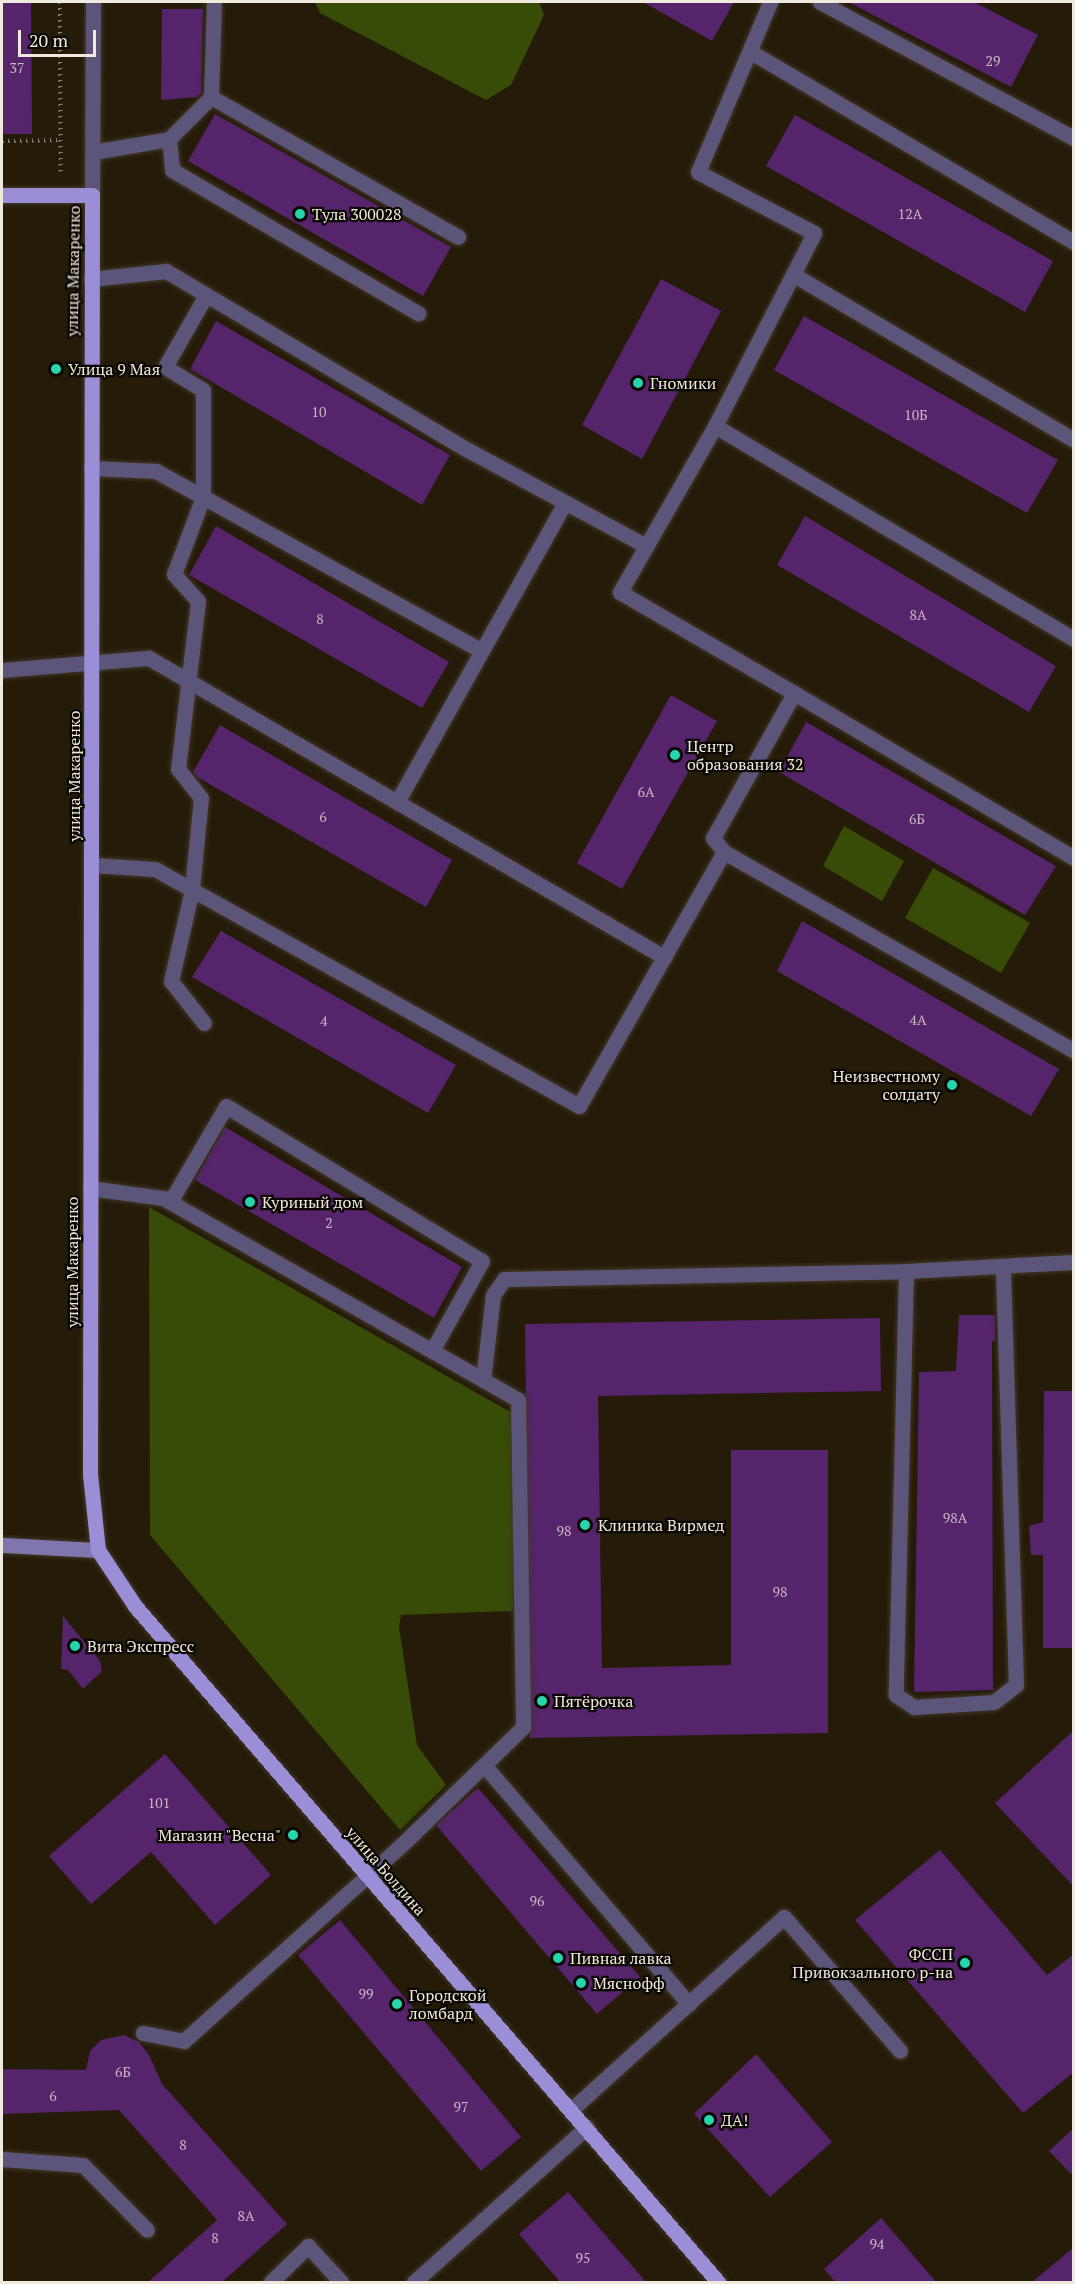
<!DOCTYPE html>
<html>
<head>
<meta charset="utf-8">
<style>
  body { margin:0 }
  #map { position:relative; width:1075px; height:2284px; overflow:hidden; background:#251b09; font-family:"PT Serif",serif }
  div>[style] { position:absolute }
  .green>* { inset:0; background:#374c06 }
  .building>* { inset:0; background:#56246a }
  .path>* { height:4px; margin-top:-2px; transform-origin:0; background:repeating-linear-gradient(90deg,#887f71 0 1.5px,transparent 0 6px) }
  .roads { filter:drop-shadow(0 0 2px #413827) drop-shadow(0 0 2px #413827) }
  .lane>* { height:15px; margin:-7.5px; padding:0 7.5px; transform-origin:7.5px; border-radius:7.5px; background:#5b5679 }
  .street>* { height:15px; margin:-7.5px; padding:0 7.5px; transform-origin:7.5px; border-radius:7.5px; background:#5b5679 }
  .secondary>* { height:15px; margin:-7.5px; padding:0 7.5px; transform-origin:7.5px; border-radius:7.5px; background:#7f76ad }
  .primary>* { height:15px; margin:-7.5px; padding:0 7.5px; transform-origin:7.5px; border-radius:7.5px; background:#9a8ed7 }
  .dots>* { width:16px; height:16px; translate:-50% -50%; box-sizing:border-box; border:3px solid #0b0702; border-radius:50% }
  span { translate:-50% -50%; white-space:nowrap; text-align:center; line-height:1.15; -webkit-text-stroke:4.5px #0b0702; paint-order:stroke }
  .number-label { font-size:14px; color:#cab8c1 }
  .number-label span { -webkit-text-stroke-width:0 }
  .poi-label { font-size:16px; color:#f0e9de }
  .left { translate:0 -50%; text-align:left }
  .right { translate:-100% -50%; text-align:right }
  .street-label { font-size:16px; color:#f0e9de }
  .frame { position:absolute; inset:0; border:3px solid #f0e9de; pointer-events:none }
  .scale { position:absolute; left:18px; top:30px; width:78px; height:27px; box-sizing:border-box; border:3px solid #f0e9de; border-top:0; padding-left:8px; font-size:18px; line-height:21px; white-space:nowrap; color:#f0e9de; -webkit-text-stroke:4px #0b0702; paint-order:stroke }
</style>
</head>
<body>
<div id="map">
  <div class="green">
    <div style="clip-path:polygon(315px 2px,539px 2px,544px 15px,511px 85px,486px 100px,320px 13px)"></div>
    <div style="clip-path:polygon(844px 826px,904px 861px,882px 901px,823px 866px)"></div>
    <div style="clip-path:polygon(933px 868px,1030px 923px,1001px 973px,905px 918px)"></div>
    <div style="clip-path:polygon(149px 1207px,514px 1414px,513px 1611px,401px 1615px,399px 1627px,417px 1745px,446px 1785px,400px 1830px,150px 1535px)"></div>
  </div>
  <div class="building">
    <div style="clip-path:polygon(2px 2px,31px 2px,32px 134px,2px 134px)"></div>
    <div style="clip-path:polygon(643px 2px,734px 2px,712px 41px)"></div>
    <div style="clip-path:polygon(848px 2px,974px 2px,1038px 35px,1011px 87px)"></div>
    <div style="clip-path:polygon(162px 9px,203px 9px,201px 93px,197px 97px,161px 100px)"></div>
    <div style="clip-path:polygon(215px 114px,451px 247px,423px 296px,188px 161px)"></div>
    <div style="clip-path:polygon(795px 115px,1053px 261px,1025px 312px,766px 166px)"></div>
    <div style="clip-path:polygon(661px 279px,721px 311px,642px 459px,582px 425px)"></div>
    <div style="clip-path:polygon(804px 316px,1058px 460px,1027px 513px,774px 370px)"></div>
    <div style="clip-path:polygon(216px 321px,450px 455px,422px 505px,190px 369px)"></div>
    <div style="clip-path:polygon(805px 516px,1056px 666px,1029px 712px,777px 565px)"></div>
    <div style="clip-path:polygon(216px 526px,449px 662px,422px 708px,189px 575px)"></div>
    <div style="clip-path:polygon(671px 695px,717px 721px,622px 889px,577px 863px)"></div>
    <div style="clip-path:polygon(806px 722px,1056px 866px,1025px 915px,779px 772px)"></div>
    <div style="clip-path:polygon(220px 725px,452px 860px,426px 907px,197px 777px,193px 772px)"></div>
    <div style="clip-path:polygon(802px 921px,1059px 1069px,1031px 1116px,777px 971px)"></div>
    <div style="clip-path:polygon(221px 931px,456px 1065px,428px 1113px,192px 977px)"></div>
    <div style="clip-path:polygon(225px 1127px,462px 1267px,434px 1318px,195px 1180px)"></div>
    <div style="clip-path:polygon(959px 1315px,995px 1315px,995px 1341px,992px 1341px,993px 1690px,914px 1692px,919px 1372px,956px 1371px)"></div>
    <div style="clip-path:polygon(880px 1318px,881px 1391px,598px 1396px,602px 1668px,731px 1665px,731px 1450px,828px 1450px,828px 1733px,530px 1738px,525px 1324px)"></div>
    <div style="clip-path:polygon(1044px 1391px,1074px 1391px,1074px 1648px,1043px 1648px,1043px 1555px,1031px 1555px,1029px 1526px,1043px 1522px)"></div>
    <div style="clip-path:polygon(63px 1616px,100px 1661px,102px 1671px,83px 1689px,68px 1670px,61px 1669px)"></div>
    <div style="clip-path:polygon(1074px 1730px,1074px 1887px,995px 1803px)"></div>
    <div style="clip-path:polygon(165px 1754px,271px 1875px,215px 1925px,151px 1852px,91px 1904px,49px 1856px)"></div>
    <div style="clip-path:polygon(478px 1788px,640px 1977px,597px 2014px,436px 1825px)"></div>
    <div style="clip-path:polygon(940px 1850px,1047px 1975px,1074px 1954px,1074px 2072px,1023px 2113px,855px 1920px)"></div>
    <div style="clip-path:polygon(340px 1920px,521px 2137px,481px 2171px,298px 1955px)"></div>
    <div style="clip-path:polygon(124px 2035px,139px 2042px,149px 2055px,162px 2084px,287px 2224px,221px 2283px,147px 2283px,217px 2220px,119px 2110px,2px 2114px,2px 2069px,86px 2070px,90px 2051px,101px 2040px)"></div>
    <div style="clip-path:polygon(756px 2054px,832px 2142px,770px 2197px,694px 2114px)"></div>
    <div style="clip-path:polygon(1074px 2128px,1074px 2177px,1049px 2151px)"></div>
    <div style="clip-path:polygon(568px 2192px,647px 2283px,561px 2283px,519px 2234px)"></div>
    <div style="clip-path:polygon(881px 2218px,937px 2283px,836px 2283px,824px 2269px)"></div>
    <div style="clip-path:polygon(1074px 2247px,1074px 2283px,1031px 2283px)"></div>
  </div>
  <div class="path">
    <div style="left:60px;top:2px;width:173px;rotate:89.7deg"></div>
    <div style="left:2px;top:141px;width:57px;rotate:-1deg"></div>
  </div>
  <div class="roads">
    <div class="lane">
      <div style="left:820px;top:2px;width:288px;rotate:28.2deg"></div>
      <div style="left:751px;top:52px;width:375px;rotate:30.5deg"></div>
      <div style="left:211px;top:97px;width:95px;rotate:-88.2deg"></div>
      <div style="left:169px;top:139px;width:31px;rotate:84deg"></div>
      <div style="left:172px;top:170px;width:285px;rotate:30.2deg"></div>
      <div style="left:93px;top:152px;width:77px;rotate:-9.7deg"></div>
      <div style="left:169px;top:139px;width:59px;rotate:-45deg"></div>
      <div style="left:211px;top:97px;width:284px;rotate:29.5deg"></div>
      <div style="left:794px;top:275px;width:325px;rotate:30.5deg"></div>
      <div style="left:91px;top:279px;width:75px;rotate:-6.1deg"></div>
      <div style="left:166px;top:271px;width:349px;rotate:30.7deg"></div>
      <div style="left:466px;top:449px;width:204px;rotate:28.3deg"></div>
      <div style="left:715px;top:426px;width:417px;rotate:30.7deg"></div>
      <div style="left:91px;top:468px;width:65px;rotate:2.6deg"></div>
      <div style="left:156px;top:471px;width:372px;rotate:28.9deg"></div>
      <div style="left:2px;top:670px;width:147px;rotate:-4.7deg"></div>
      <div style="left:149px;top:658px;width:596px;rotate:30.14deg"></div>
      <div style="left:794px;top:693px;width:325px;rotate:30.5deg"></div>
      <div style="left:397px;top:802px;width:343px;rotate:-60.7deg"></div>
      <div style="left:724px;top:852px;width:403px;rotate:29.6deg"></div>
      <div style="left:92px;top:865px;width:63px;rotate:3.6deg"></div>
      <div style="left:155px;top:869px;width:486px;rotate:29.2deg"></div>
      <div style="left:579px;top:1106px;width:292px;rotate:-60.3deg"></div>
      <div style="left:724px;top:852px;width:18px;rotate:-128deg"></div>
      <div style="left:713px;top:838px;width:166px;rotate:-60.8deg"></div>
      <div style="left:794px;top:693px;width:201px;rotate:-149.9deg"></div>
      <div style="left:620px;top:592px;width:191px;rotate:-60.2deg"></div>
      <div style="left:715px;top:426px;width:217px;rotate:-62.8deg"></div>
      <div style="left:814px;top:233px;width:131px;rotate:-152.3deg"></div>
      <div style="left:698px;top:172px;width:185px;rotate:-67deg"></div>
      <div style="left:204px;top:1023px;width:53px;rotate:-128.2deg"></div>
      <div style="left:171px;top:981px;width:94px;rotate:-77.1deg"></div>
      <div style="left:192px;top:889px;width:91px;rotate:-84.4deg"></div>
      <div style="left:201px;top:798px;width:37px;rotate:-128deg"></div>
      <div style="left:178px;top:769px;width:169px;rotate:-83.2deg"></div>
      <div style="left:198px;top:601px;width:36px;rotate:-132deg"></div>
      <div style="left:174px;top:574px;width:82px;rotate:-69.4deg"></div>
      <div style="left:203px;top:497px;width:107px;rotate:-90deg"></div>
      <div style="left:203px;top:390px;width:44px;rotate:-148.8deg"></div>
      <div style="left:165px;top:367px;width:83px;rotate:-60.3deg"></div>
      <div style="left:90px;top:1188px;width:74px;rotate:7.8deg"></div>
      <div style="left:163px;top:1198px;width:408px;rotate:29.6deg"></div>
      <div style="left:518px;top:1400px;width:327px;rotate:89.1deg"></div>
      <div style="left:523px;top:1727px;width:161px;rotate:135.8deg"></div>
      <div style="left:408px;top:1839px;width:302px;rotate:138deg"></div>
      <div style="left:184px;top:2041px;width:42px;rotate:-169deg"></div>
      <div style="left:170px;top:1202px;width:111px;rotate:-59.7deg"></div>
      <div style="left:226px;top:1106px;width:299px;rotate:31.2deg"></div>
      <div style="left:482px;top:1261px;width:103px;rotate:119.1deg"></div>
      <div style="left:906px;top:1271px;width:168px;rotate:-3.1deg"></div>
      <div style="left:483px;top:1380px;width:86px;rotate:-83.3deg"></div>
      <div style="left:493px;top:1295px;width:19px;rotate:-55deg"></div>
      <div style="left:504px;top:1279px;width:402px;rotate:-1.1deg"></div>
      <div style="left:906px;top:1271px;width:424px;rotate:91.4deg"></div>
      <div style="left:896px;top:1695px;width:22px;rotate:34deg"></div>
      <div style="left:914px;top:1707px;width:80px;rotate:-3.6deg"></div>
      <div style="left:994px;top:1702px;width:28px;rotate:-38deg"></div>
      <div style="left:1016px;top:1685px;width:418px;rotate:-91.8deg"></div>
      <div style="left:484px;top:1765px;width:315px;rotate:49.4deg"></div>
      <div style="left:571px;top:2110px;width:287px;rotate:-42.2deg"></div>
      <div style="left:784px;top:1917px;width:177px;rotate:49.1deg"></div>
      <div style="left:2px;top:2159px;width:81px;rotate:4.2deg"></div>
      <div style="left:83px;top:2165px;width:91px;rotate:45.4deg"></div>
      <div style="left:271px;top:2282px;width:52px;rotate:-44.2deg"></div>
      <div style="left:308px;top:2246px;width:49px;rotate:47.5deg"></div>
      <div style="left:414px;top:2282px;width:232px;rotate:-41.9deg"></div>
    </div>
    <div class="street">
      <div style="left:92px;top:195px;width:193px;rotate:-89.7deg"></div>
    </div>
    <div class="secondary">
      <div style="left:2px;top:1545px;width:96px;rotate:3deg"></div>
    </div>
    <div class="primary">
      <div style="left:2px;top:195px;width:90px"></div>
      <div style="left:92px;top:195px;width:1279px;rotate:90.09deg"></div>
      <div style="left:90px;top:1474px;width:76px;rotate:84deg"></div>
      <div style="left:98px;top:1550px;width:67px;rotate:56.5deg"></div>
      <div style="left:135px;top:1606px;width:893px;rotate:49.22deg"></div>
    </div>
  </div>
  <div class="dots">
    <div style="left:300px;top:214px;background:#24d5ae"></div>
    <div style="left:56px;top:369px;background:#24d5ae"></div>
    <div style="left:638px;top:383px;background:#24d5ae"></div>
    <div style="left:675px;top:755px;background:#24d5ae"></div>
    <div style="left:952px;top:1085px;background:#24d5ae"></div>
    <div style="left:250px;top:1202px;background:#24d5ae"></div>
    <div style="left:585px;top:1525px;background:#24d5ae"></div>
    <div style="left:75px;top:1646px;background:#24d5ae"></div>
    <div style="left:542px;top:1701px;background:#24d5ae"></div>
    <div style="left:293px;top:1835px;background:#24d5ae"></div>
    <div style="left:558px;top:1958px;background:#24d5ae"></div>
    <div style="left:965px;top:1963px;background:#24d5ae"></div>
    <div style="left:581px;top:1983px;background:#24d5ae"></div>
    <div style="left:397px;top:2004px;background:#24d5ae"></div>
    <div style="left:709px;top:2120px;background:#24d5ae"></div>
  </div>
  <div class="number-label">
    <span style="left:993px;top:61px">29</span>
    <span style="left:17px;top:68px">37</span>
    <span style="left:910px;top:214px">12А</span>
    <span style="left:319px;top:412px">10</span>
    <span style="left:916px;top:415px">10Б</span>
    <span style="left:918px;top:615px">8А</span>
    <span style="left:320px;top:619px">8</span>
    <span style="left:646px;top:792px">6А</span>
    <span style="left:323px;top:817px">6</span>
    <span style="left:917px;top:819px">6Б</span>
    <span style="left:918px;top:1020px">4А</span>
    <span style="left:324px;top:1021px">4</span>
    <span style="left:329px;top:1223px">2</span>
    <span style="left:955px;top:1518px">98А</span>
    <span style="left:564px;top:1531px">98</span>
    <span style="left:780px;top:1592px">98</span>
    <span style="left:159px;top:1803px">101</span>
    <span style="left:537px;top:1901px">96</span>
    <span style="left:366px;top:1994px">99</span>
    <span style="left:123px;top:2072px">6Б</span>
    <span style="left:53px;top:2096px">6</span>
    <span style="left:461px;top:2107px">97</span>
    <span style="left:183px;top:2145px">8</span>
    <span style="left:246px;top:2216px">8А</span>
    <span style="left:215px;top:2238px">8</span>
    <span style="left:877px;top:2244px">94</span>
    <span style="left:583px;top:2258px">95</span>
  </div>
  <div class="poi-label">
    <span class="left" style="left:312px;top:214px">Тула 300028</span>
    <span class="left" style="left:68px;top:369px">Улица 9 Мая</span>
    <span class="left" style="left:650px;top:383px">Гномики</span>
    <span class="left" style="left:687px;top:755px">Центр<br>образования 32</span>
    <span class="right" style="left:940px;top:1085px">Неизвестному<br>солдату</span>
    <span class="left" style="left:262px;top:1202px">Куриный дом</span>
    <span class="left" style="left:598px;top:1525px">Клиника Вирмед</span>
    <span class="left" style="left:87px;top:1646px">Вита Экспресс</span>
    <span class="left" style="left:554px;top:1701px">Пятёрочка</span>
    <span class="right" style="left:281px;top:1835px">Магазин "Весна"</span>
    <span class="right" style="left:953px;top:1963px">ФССП<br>Привокзального р-на</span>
    <span class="left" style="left:570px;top:1958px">Пивная лавка</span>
    <span class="left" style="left:593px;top:1983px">Мяснофф</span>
    <span class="left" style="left:409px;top:2004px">Городской<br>ломбард</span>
    <span class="left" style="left:721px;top:2120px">ДА!</span>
  </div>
  <div class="street-label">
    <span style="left:73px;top:271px;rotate:-89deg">улица Макаренко</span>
    <span style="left:74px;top:776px;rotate:-90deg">улица Макаренко</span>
    <span style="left:72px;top:1262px;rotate:-90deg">улица Макаренко</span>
    <span style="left:386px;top:1871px;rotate:49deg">улица Болдина</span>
  </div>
  <div class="frame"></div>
  <div class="scale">20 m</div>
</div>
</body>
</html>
